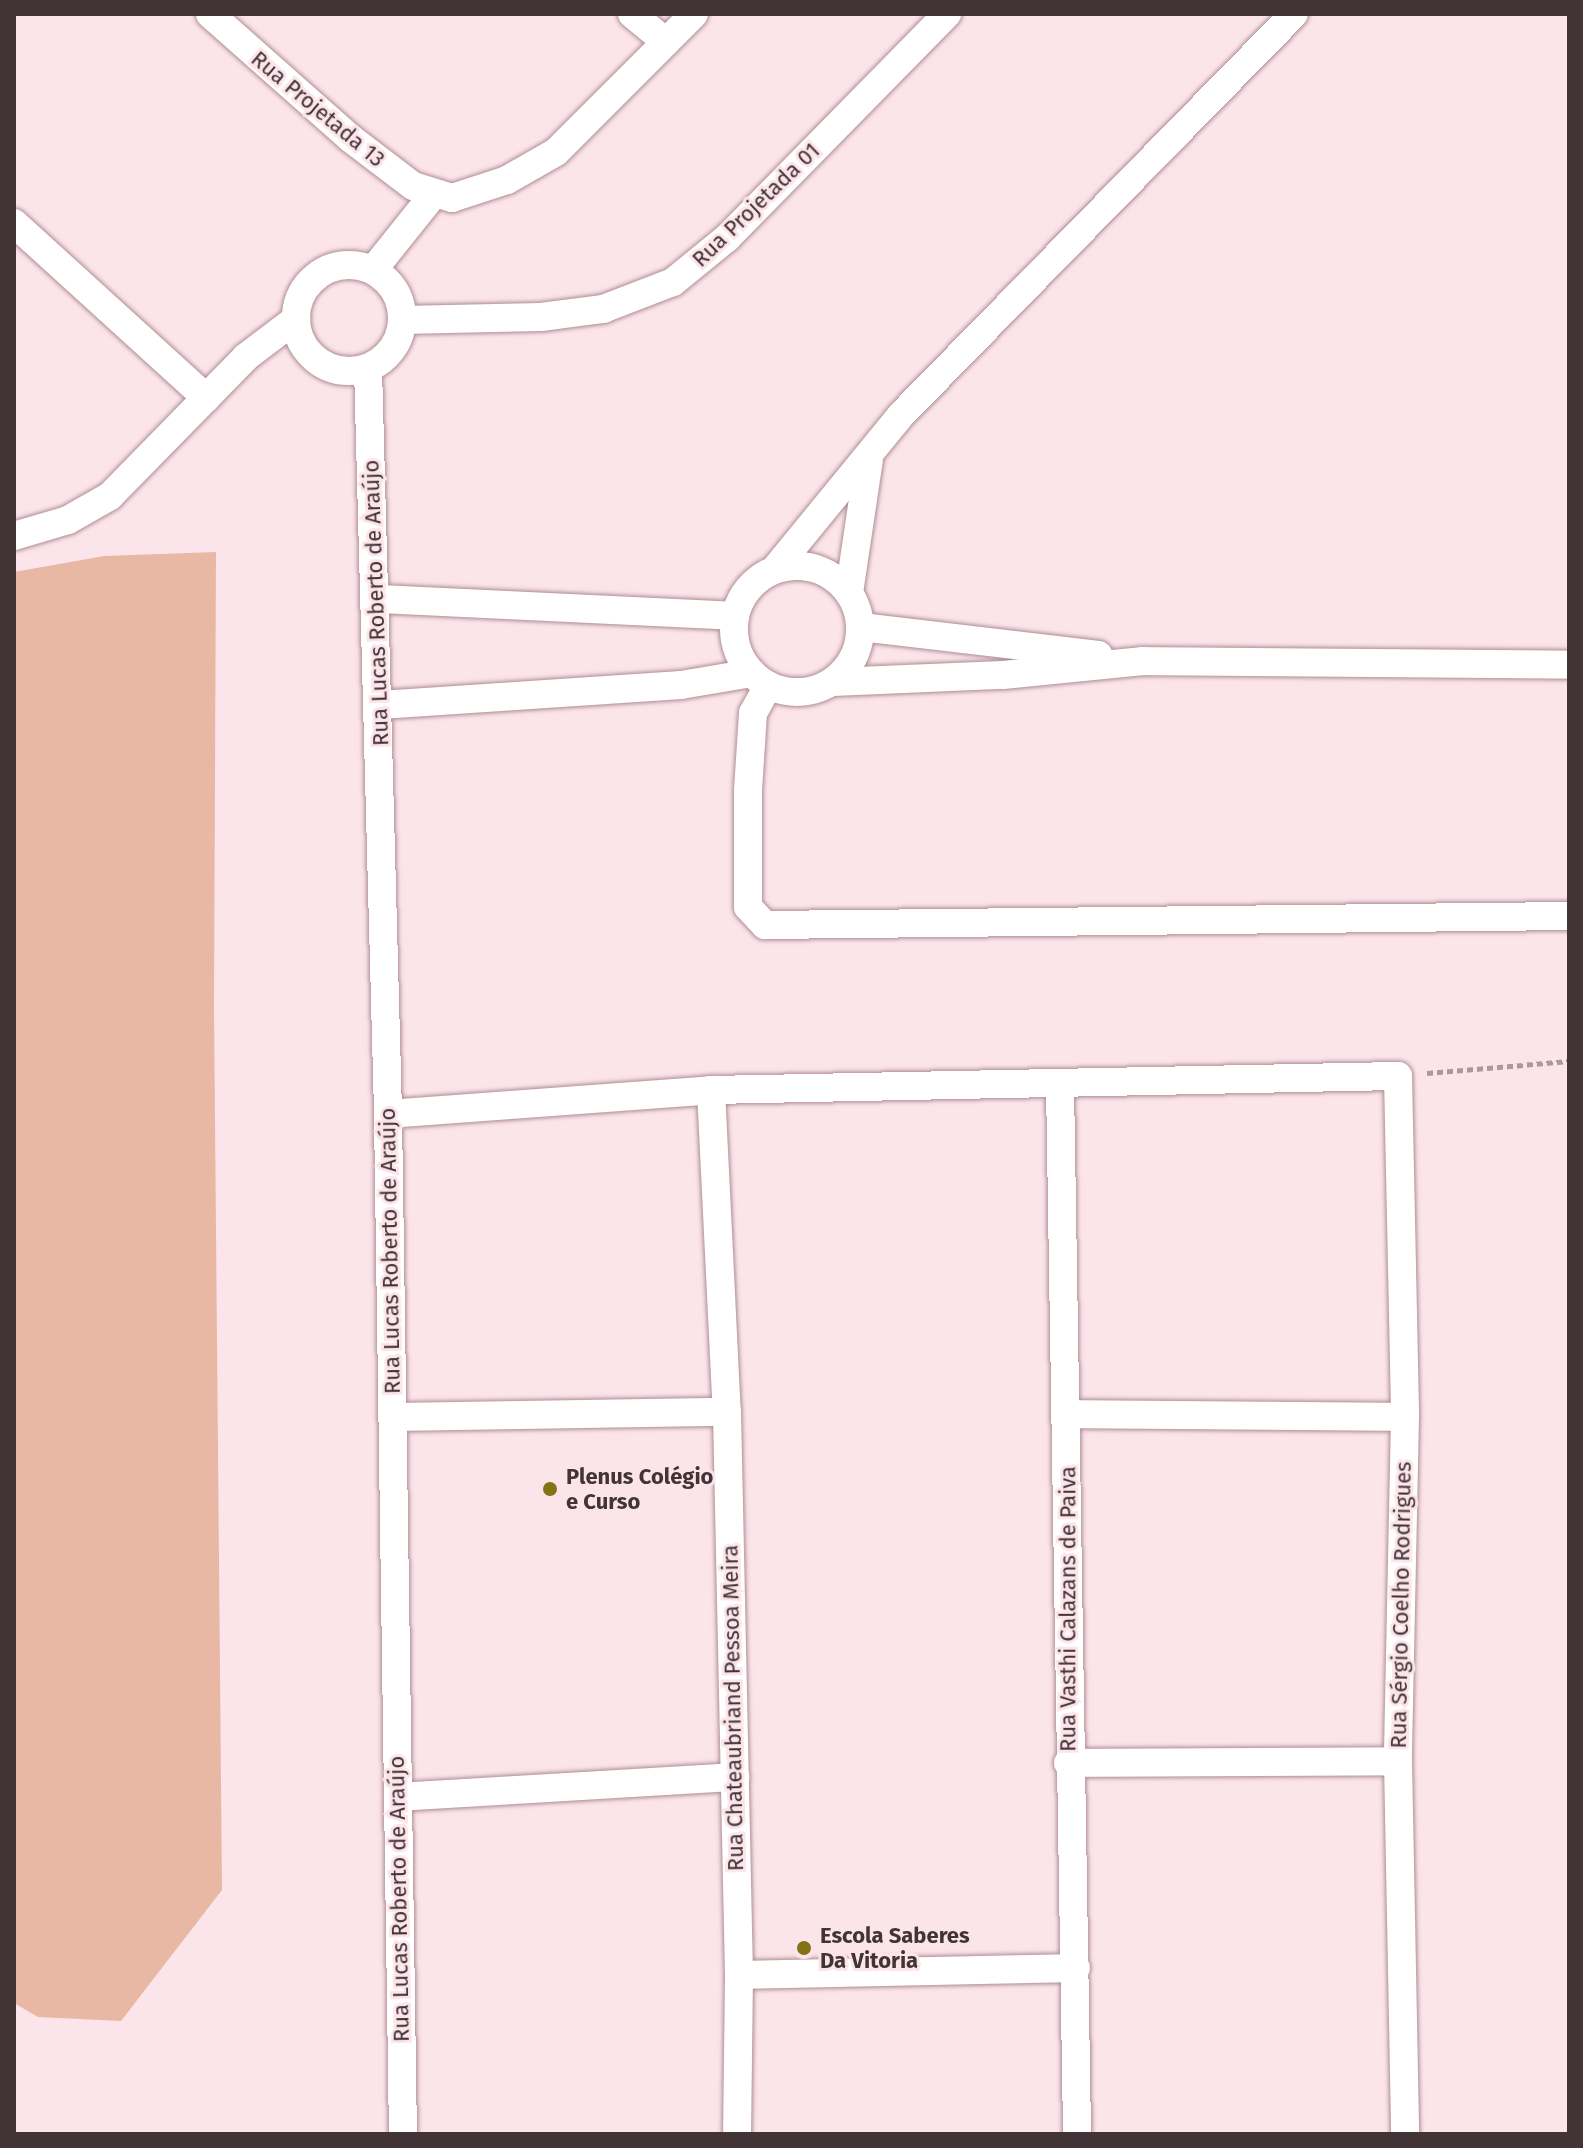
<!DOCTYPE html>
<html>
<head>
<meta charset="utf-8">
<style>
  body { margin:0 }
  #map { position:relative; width:1583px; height:2148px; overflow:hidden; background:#fce5ea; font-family:"Fira Sans",sans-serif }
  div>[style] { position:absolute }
  .green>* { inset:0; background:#e9b8a5 }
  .path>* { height:5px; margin-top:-2.5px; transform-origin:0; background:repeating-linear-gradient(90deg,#ab989c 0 6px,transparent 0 10px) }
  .roads { filter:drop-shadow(0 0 2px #af8d94) drop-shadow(0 0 2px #af8d94) }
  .minor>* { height:28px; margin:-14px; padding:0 14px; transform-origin:14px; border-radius:14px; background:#fff }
  .minor>.ring { margin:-14px; padding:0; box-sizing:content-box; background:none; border:28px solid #fff; border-radius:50% }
  .dots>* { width:22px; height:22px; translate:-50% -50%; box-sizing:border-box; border:4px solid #fce5ea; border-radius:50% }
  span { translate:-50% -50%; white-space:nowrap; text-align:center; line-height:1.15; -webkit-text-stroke:6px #fce5ea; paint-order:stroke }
  .street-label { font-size:22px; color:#413336 }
  .poi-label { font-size:22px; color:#413336; font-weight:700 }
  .left { translate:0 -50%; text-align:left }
  .frame { position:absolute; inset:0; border:16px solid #413336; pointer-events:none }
</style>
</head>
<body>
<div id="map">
  <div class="green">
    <div style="clip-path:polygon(216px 552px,214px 1007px,222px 1890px,121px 2021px,38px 2017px,14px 2003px,14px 572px,104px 556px)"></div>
  </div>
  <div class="path">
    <div style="left:1427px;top:1073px;width:143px;rotate:-4.8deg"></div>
  </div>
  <div class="roads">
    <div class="minor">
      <div style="left:210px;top:14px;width:187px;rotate:41.5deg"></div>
      <div style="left:350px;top:138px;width:79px;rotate:37.3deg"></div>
      <div style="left:413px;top:186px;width:41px;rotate:17.1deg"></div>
      <div style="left:452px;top:198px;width:58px;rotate:-18.1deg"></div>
      <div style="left:507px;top:180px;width:56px;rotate:-29.7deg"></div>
      <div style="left:556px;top:152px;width:195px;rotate:-45deg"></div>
      <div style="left:632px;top:14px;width:44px;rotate:39.5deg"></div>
      <div style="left:14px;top:223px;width:260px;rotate:42.3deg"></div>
      <div class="ring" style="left:296px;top:265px;width:78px;height:78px"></div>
      <div style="left:373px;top:270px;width:96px;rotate:-51.3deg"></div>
      <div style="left:402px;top:320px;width:139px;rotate:-1.2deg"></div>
      <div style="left:541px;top:317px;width:63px;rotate:-7.4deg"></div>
      <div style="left:603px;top:309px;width:75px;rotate:-21.1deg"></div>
      <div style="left:673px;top:282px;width:70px;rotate:-39.2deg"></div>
      <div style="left:727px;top:238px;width:314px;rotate:-45.5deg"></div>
      <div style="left:368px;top:368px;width:746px;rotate:88.46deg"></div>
      <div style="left:388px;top:1114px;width:1020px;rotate:89.16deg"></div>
      <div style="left:14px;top:536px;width:56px;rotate:-16.5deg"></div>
      <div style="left:68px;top:520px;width:48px;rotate:-29.7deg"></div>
      <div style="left:110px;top:496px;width:194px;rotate:-45.6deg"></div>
      <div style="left:246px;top:357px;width:63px;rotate:-37.2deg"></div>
      <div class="ring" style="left:734px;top:566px;width:98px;height:98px"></div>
      <div style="left:775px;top:569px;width:199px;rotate:-50.7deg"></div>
      <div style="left:901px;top:415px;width:561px;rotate:-45.58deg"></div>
      <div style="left:849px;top:593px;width:135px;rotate:-81.5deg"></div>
      <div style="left:378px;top:599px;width:357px;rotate:2.7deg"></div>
      <div style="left:861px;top:627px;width:239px;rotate:6.7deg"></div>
      <div style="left:833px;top:682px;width:170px;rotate:-2.4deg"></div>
      <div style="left:1003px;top:675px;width:141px;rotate:-5.7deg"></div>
      <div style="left:1143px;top:661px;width:426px;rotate:0.5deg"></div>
      <div style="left:768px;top:686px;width:31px;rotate:119deg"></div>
      <div style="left:753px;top:713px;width:78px;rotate:93.7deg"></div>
      <div style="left:748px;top:791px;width:116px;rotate:90deg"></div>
      <div style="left:748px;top:907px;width:25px;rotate:47deg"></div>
      <div style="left:765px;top:925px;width:804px;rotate:-0.64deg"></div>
      <div style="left:380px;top:705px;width:302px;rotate:-3.8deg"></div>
      <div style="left:681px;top:685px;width:72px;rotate:-9.6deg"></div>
      <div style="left:1060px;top:1084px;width:1050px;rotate:89.07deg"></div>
      <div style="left:711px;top:1090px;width:322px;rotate:87.2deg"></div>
      <div style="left:727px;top:1412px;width:563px;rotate:88.78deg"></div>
      <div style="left:739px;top:1975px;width:159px;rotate:90.7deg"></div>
      <div style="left:388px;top:1114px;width:324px;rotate:-4.2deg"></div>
      <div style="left:711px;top:1090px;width:687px;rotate:-1.17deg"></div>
      <div style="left:1398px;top:1076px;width:341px;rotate:88.8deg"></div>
      <div style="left:1405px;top:1417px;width:344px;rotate:91.2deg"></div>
      <div style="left:1398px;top:1761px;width:373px;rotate:88.9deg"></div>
      <div style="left:1067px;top:1414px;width:338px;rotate:0.5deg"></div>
      <div style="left:392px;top:1417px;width:335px;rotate:-0.9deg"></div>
      <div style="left:1068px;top:1763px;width:330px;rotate:-0.3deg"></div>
      <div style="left:398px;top:1797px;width:338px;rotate:-3.4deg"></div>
      <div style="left:739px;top:1975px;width:337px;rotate:-1.2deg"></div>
    </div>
  </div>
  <div class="dots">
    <div style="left:550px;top:1489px;background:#847315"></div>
    <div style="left:804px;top:1948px;background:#847315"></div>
  </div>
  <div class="street-label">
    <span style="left:318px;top:109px;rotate:40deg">Rua Projetada 13</span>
    <span style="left:756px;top:205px;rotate:-44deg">Rua Projetada 01</span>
    <span style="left:376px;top:603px;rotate:-92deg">Rua Lucas Roberto de Araújo</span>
    <span style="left:390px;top:1251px;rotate:-91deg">Rua Lucas Roberto de Araújo</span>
    <span style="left:1401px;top:1605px;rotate:-89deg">Rua Sérgio Coelho Rodrigues</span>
    <span style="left:1068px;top:1609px;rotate:-90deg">Rua Vasthi Calazans de Paiva</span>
    <span style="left:733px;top:1708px;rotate:-91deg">Rua Chateaubriand Pessoa Meira</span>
    <span style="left:399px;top:1899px;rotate:-91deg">Rua Lucas Roberto de Araújo</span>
  </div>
  <div class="poi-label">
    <span class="left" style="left:566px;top:1489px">Plenus Colégio<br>e Curso</span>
    <span class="left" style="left:820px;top:1948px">Escola Saberes<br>Da Vitoria</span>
  </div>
  <div class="frame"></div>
</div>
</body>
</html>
